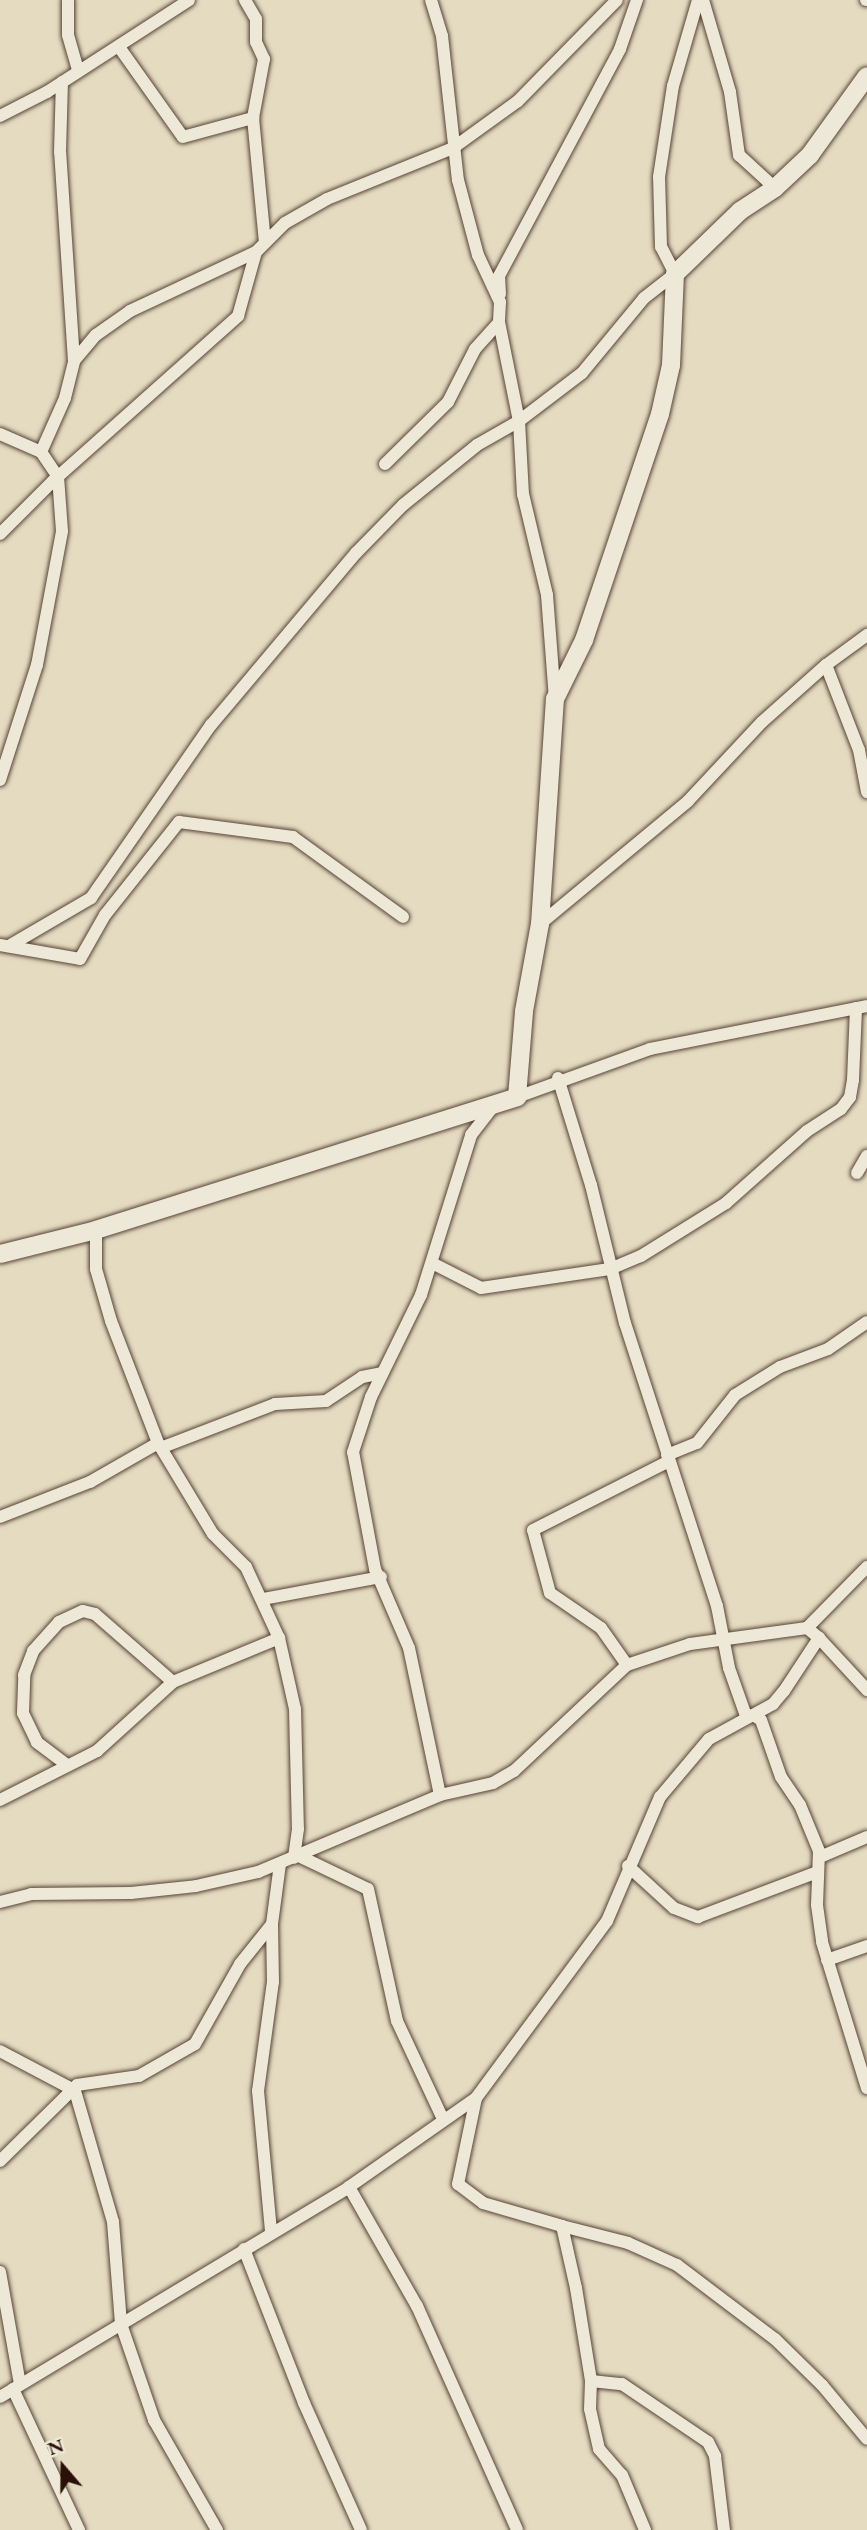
<!DOCTYPE html>
<html>
<head>
<meta charset="utf-8">
<style>
  body { margin:0 }
  #map { position:relative; width:867px; height:2530px; overflow:hidden; background:#e4dbc1; font-family:"EB Garamond",serif }
  div>[style] { position:absolute }
  .roads { filter:drop-shadow(0 0 2px #584335) drop-shadow(0 0 2px #584335) }
  .street>* { height:12px; margin:-6px; padding:0 6px; transform-origin:6px; border-radius:6px; background:#ede8d7 }
  .secondary>* { height:18px; margin:-9px; padding:0 9px; transform-origin:9px; border-radius:9px; background:#ede8d7 }
  span { translate:-50% -50%; white-space:nowrap; text-align:center; line-height:1.15; -webkit-text-stroke:5px #ede8d7; paint-order:stroke }
  .north { position:absolute; left:28px; top:2432px; width:70px; height:70px; -webkit-text-stroke:5px #ede8d7; paint-order:stroke; rotate:340deg; font-size:19px; font-weight:700; line-height:28px; text-align:center; color:#2a1006 }
  .north::after { content:''; display:block; margin:auto; width:24px; height:32px; background:#2a1006; clip-path:polygon(50% 0,100% 100%,50% 72%,0 100%) }
</style>
</head>
<body>
<div id="map">
  <div class="roads">
    <div class="street">
      <div style="left:68px;top:0;width:35px;rotate:90deg"></div>
      <div style="left:68px;top:35px;width:37px;rotate:74deg"></div>
      <div style="left:245px;top:0;width:22px;rotate:60deg"></div>
      <div style="left:256px;top:19px;width:23px;rotate:90deg"></div>
      <div style="left:256px;top:42px;width:19px;rotate:65deg"></div>
      <div style="left:264px;top:59px;width:60px;rotate:100.6deg"></div>
      <div style="left:253px;top:118px;width:125px;rotate:84.5deg"></div>
      <div style="left:431px;top:0;width:38px;rotate:73deg"></div>
      <div style="left:442px;top:36px;width:145px;rotate:83.7deg"></div>
      <div style="left:458px;top:180px;width:78px;rotate:75.1deg"></div>
      <div style="left:478px;top:255px;width:52px;rotate:64.9deg"></div>
      <div style="left:500px;top:302px;width:20px;rotate:93deg"></div>
      <div style="left:499px;top:322px;width:101px;rotate:78.6deg"></div>
      <div style="left:519px;top:421px;width:73px;rotate:86.9deg"></div>
      <div style="left:523px;top:494px;width:104px;rotate:76.6deg"></div>
      <div style="left:547px;top:595px;width:104px;rotate:85.6deg"></div>
      <div style="left:703px;top:0;width:96px;rotate:73.6deg"></div>
      <div style="left:730px;top:92px;width:64px;rotate:81.9deg"></div>
      <div style="left:739px;top:155px;width:49px;rotate:42.5deg"></div>
      <div style="left:866px;top:0;width:1px"></div>
      <div style="left:119px;top:47px;width:110px;rotate:54.6deg"></div>
      <div style="left:183px;top:137px;width:73px;rotate:-15.2deg"></div>
      <div style="left:0;top:116px;width:53px;rotate:-27.1deg"></div>
      <div style="left:47px;top:92px;width:169px;rotate:-32.9deg"></div>
      <div style="left:500px;top:294px;width:18px;rotate:-93deg"></div>
      <div style="left:499px;top:276px;width:257px;rotate:-61.9deg"></div>
      <div style="left:620px;top:49px;width:52px;rotate:-70.9deg"></div>
      <div style="left:74px;top:361px;width:34px;rotate:-50deg"></div>
      <div style="left:96px;top:335px;width:42px;rotate:-35.2deg"></div>
      <div style="left:130px;top:311px;width:139px;rotate:-25.1deg"></div>
      <div style="left:0;top:434px;width:45px;rotate:23.7deg"></div>
      <div style="left:385px;top:464px;width:88px;rotate:-44.5deg"></div>
      <div style="left:448px;top:402px;width:59px;rotate:-63deg"></div>
      <div style="left:475px;top:349px;width:36px;rotate:-48deg"></div>
      <div style="left:0;top:534px;width:75px;rotate:-45deg"></div>
      <div style="left:53px;top:481px;width:248px;rotate:-41.7deg"></div>
      <div style="left:238px;top:316px;width:66px;rotate:-74.3deg"></div>
      <div style="left:256px;top:252px;width:41px;rotate:-45deg"></div>
      <div style="left:285px;top:223px;width:48px;rotate:-29.7deg"></div>
      <div style="left:327px;top:199px;width:136px;rotate:-22deg"></div>
      <div style="left:453px;top:148px;width:80px;rotate:-35.9deg"></div>
      <div style="left:518px;top:101px;width:141px;rotate:-45.6deg"></div>
      <div style="left:826px;top:665px;width:91px;rotate:68.8deg"></div>
      <div style="left:859px;top:750px;width:43px;rotate:79.2deg"></div>
      <div style="left:0;top:780px;width:121px;rotate:-72.2deg"></div>
      <div style="left:37px;top:665px;width:136px;rotate:-79.4deg"></div>
      <div style="left:62px;top:531px;width:54px;rotate:-94.2deg"></div>
      <div style="left:58px;top:477px;width:30px;rotate:-124deg"></div>
      <div style="left:41px;top:452px;width:59px;rotate:-66deg"></div>
      <div style="left:65px;top:398px;width:38px;rotate:-76deg"></div>
      <div style="left:74px;top:361px;width:209px;rotate:-93.8deg"></div>
      <div style="left:60px;top:152px;width:70px;rotate:-88.4deg"></div>
      <div style="left:540px;top:924px;width:192px;rotate:-39.7deg"></div>
      <div style="left:688px;top:801px;width:108px;rotate:-46.9deg"></div>
      <div style="left:762px;top:722px;width:86px;rotate:-41.7deg"></div>
      <div style="left:826px;top:665px;width:51px;rotate:-36.2deg"></div>
      <div style="left:0;top:945px;width:81px;rotate:9.9deg"></div>
      <div style="left:80px;top:959px;width:51px;rotate:-60.4deg"></div>
      <div style="left:105px;top:915px;width:119px;rotate:-51.5deg"></div>
      <div style="left:179px;top:822px;width:115px;rotate:7.5deg"></div>
      <div style="left:293px;top:837px;width:136px;rotate:36deg"></div>
      <div style="left:9px;top:946px;width:95px;rotate:-30.3deg"></div>
      <div style="left:91px;top:898px;width:211px;rotate:-55.3deg"></div>
      <div style="left:211px;top:725px;width:225px;rotate:-49.9deg"></div>
      <div style="left:356px;top:553px;width:67px;rotate:-45.6deg"></div>
      <div style="left:403px;top:505px;width:95px;rotate:-39deg"></div>
      <div style="left:477px;top:445px;width:48px;rotate:-29.7deg"></div>
      <div style="left:519px;top:421px;width:79px;rotate:-37.3deg"></div>
      <div style="left:582px;top:373px;width:97px;rotate:-50.4deg"></div>
      <div style="left:644px;top:298px;width:39px;rotate:-38deg"></div>
      <div style="left:675px;top:274px;width:30px;rotate:-117deg"></div>
      <div style="left:661px;top:247px;width:70px;rotate:-91.6deg"></div>
      <div style="left:659px;top:177px;width:92px;rotate:-81.3deg"></div>
      <div style="left:673px;top:86px;width:90px;rotate:-73.8deg"></div>
      <div style="left:558px;top:1078px;width:112px;rotate:72.9deg"></div>
      <div style="left:591px;top:1185px;width:142px;rotate:76.2deg"></div>
      <div style="left:625px;top:1323px;width:298px;rotate:72deg"></div>
      <div style="left:717px;top:1606px;width:63px;rotate:79deg"></div>
      <div style="left:729px;top:1668px;width:51px;rotate:70.5deg"></div>
      <div style="left:517px;top:1097px;width:141px;rotate:-19.8deg"></div>
      <div style="left:650px;top:1049px;width:221px;rotate:-11.2deg"></div>
      <div style="left:857px;top:1173px;width:20px;rotate:-60deg"></div>
      <div style="left:96px;top:1230px;width:39px;rotate:90deg"></div>
      <div style="left:96px;top:1269px;width:54px;rotate:73.9deg"></div>
      <div style="left:111px;top:1321px;width:131px;rotate:68.9deg"></div>
      <div style="left:158px;top:1443px;width:106px;rotate:58.9deg"></div>
      <div style="left:213px;top:1534px;width:47px;rotate:45deg"></div>
      <div style="left:246px;top:1567px;width:78px;rotate:65.1deg"></div>
      <div style="left:279px;top:1638px;width:73px;rotate:77.3deg"></div>
      <div style="left:295px;top:1709px;width:120px;rotate:88.6deg"></div>
      <div style="left:298px;top:1829px;width:29px;rotate:98deg"></div>
      <div style="left:432px;top:1263px;width:55px;rotate:27deg"></div>
      <div style="left:481px;top:1288px;width:130px;rotate:-8.4deg"></div>
      <div style="left:610px;top:1269px;width:34px;rotate:-23deg"></div>
      <div style="left:641px;top:1256px;width:100px;rotate:-31.9deg"></div>
      <div style="left:726px;top:1203px;width:108px;rotate:-41.6deg"></div>
      <div style="left:807px;top:1131px;width:40px;rotate:-32.9deg"></div>
      <div style="left:841px;top:1109px;width:15px;rotate:-53deg"></div>
      <div style="left:850px;top:1097px;width:17px;rotate:-80deg"></div>
      <div style="left:853px;top:1080px;width:72px;rotate:-87.6deg"></div>
      <div style="left:163px;top:1447px;width:120px;rotate:-21deg"></div>
      <div style="left:275px;top:1404px;width:51px;rotate:-3.4deg"></div>
      <div style="left:326px;top:1401px;width:43px;rotate:-33.7deg"></div>
      <div style="left:362px;top:1377px;width:21px;rotate:-11deg"></div>
      <div style="left:667px;top:1455px;width:32px;rotate:-22deg"></div>
      <div style="left:697px;top:1443px;width:61px;rotate:-51.6deg"></div>
      <div style="left:735px;top:1395px;width:53px;rotate:-31.9deg"></div>
      <div style="left:780px;top:1367px;width:51px;rotate:-20.6deg"></div>
      <div style="left:828px;top:1349px;width:47px;rotate:-34.7deg"></div>
      <div style="left:0;top:1517px;width:97px;rotate:-21.3deg"></div>
      <div style="left:90px;top:1482px;width:78px;rotate:-29.8deg"></div>
      <div style="left:263px;top:1599px;width:120px;rotate:-10.6deg"></div>
      <div style="left:819px;top:1638px;width:71px;rotate:47.3deg"></div>
      <div style="left:627px;top:1665px;width:45px;rotate:-125.1deg"></div>
      <div style="left:601px;top:1628px;width:62px;rotate:-145.5deg"></div>
      <div style="left:550px;top:1593px;width:65px;rotate:-105.1deg"></div>
      <div style="left:533px;top:1530px;width:153px;rotate:-26.9deg"></div>
      <div style="left:753px;top:1715px;width:9px;rotate:32deg"></div>
      <div style="left:761px;top:1720px;width:60px;rotate:70.7deg"></div>
      <div style="left:781px;top:1777px;width:34px;rotate:56deg"></div>
      <div style="left:800px;top:1805px;width:50px;rotate:67.6deg"></div>
      <div style="left:819px;top:1851px;width:54px;rotate:92.1deg"></div>
      <div style="left:817px;top:1905px;width:37px;rotate:82deg"></div>
      <div style="left:822px;top:1942px;width:153px;rotate:72.9deg"></div>
      <div style="left:67px;top:1765px;width:38px;rotate:-143deg"></div>
      <div style="left:37px;top:1742px;width:32px;rotate:-116deg"></div>
      <div style="left:23px;top:1713px;width:38px;rotate:-88deg"></div>
      <div style="left:24px;top:1675px;width:26px;rotate:-69deg"></div>
      <div style="left:33px;top:1651px;width:39px;rotate:-48deg"></div>
      <div style="left:59px;top:1622px;width:26px;rotate:-25deg"></div>
      <div style="left:83px;top:1611px;width:12px;rotate:14deg"></div>
      <div style="left:95px;top:1614px;width:103px;rotate:41.1deg"></div>
      <div style="left:440px;top:1795px;width:150px;rotate:-101.9deg"></div>
      <div style="left:409px;top:1648px;width:86px;rotate:-113.3deg"></div>
      <div style="left:375px;top:1569px;width:119px;rotate:-100.6deg"></div>
      <div style="left:353px;top:1452px;width:58px;rotate:-71.9deg"></div>
      <div style="left:371px;top:1397px;width:114px;rotate:-63.9deg"></div>
      <div style="left:421px;top:1295px;width:168px;rotate:-72.6deg"></div>
      <div style="left:471px;top:1135px;width:36px;rotate:-52deg"></div>
      <div style="left:0;top:1800px;width:109px;rotate:-26.8deg"></div>
      <div style="left:97px;top:1751px;width:103px;rotate:-42.2deg"></div>
      <div style="left:173px;top:1682px;width:115px;rotate:-22.5deg"></div>
      <div style="left:299px;top:1856px;width:76px;rotate:25.6deg"></div>
      <div style="left:368px;top:1889px;width:135px;rotate:77.6deg"></div>
      <div style="left:397px;top:2021px;width:108px;rotate:64.9deg"></div>
      <div style="left:820px;top:1857px;width:51px;rotate:-23.1deg"></div>
      <div style="left:628px;top:1866px;width:62px;rotate:42.4deg"></div>
      <div style="left:674px;top:1908px;width:26px;rotate:21deg"></div>
      <div style="left:698px;top:1917px;width:128px;rotate:-20.6deg"></div>
      <div style="left:0;top:1902px;width:32px;rotate:-14deg"></div>
      <div style="left:31px;top:1894px;width:100px;rotate:-0.6deg"></div>
      <div style="left:131px;top:1893px;width:65px;rotate:-6.1deg"></div>
      <div style="left:196px;top:1886px;width:64px;rotate:-12.7deg"></div>
      <div style="left:258px;top:1872px;width:198px;rotate:-22.9deg"></div>
      <div style="left:440px;top:1795px;width:54px;rotate:-12.8deg"></div>
      <div style="left:493px;top:1783px;width:24px;rotate:-30deg"></div>
      <div style="left:514px;top:1771px;width:155px;rotate:-43.2deg"></div>
      <div style="left:627px;top:1665px;width:66px;rotate:-18.4deg"></div>
      <div style="left:690px;top:1644px;width:118px;rotate:-7.8deg"></div>
      <div style="left:807px;top:1628px;width:86px;rotate:-45.5deg"></div>
      <div style="left:827px;top:1960px;width:42px;rotate:-19.3deg"></div>
      <div style="left:0;top:2051px;width:81px;rotate:27.8deg"></div>
      <div style="left:75px;top:2091px;width:136px;rotate:73.8deg"></div>
      <div style="left:113px;top:2222px;width:102px;rotate:85.5deg"></div>
      <div style="left:121px;top:2324px;width:102px;rotate:71deg"></div>
      <div style="left:154px;top:2420px;width:127px;rotate:60.2deg"></div>
      <div style="left:476px;top:2098px;width:88px;rotate:101.8deg"></div>
      <div style="left:458px;top:2184px;width:31px;rotate:37deg"></div>
      <div style="left:483px;top:2203px;width:82px;rotate:16.2deg"></div>
      <div style="left:562px;top:2226px;width:64px;rotate:77.3deg"></div>
      <div style="left:576px;top:2288px;width:94px;rotate:80.8deg"></div>
      <div style="left:591px;top:2381px;width:28px;rotate:92deg"></div>
      <div style="left:590px;top:2409px;width:41px;rotate:77.3deg"></div>
      <div style="left:599px;top:2449px;width:35px;rotate:49deg"></div>
      <div style="left:622px;top:2475px;width:60px;rotate:67.3deg"></div>
      <div style="left:0;top:2161px;width:108px;rotate:-44.6deg"></div>
      <div style="left:77px;top:2085px;width:63px;rotate:-8.3deg"></div>
      <div style="left:139px;top:2076px;width:64px;rotate:-29.7deg"></div>
      <div style="left:195px;top:2044px;width:92px;rotate:-60.6deg"></div>
      <div style="left:240px;top:1964px;width:51px;rotate:-51.3deg"></div>
      <div style="left:349px;top:2187px;width:137px;rotate:60.3deg"></div>
      <div style="left:417px;top:2306px;width:245px;rotate:65.9deg"></div>
      <div style="left:562px;top:2226px;width:68px;rotate:14.4deg"></div>
      <div style="left:628px;top:2243px;width:54px;rotate:24.2deg"></div>
      <div style="left:677px;top:2265px;width:123px;rotate:37.1deg"></div>
      <div style="left:775px;top:2339px;width:66px;rotate:44.4deg"></div>
      <div style="left:822px;top:2385px;width:70px;rotate:50.2deg"></div>
      <div style="left:271px;top:2231px;width:141px;rotate:-95.3deg"></div>
      <div style="left:258px;top:2091px;width:110px;rotate:-82.2deg"></div>
      <div style="left:273px;top:1982px;width:58px;rotate:-91deg"></div>
      <div style="left:272px;top:1924px;width:61px;rotate:-82.4deg"></div>
      <div style="left:244px;top:2249px;width:165px;rotate:68.7deg"></div>
      <div style="left:304px;top:2403px;width:139px;rotate:65.8deg"></div>
      <div style="left:0;top:2272px;width:114px;rotate:79.9deg"></div>
      <div style="left:591px;top:2381px;width:31px;rotate:6deg"></div>
      <div style="left:622px;top:2384px;width:104px;rotate:34deg"></div>
      <div style="left:708px;top:2442px;width:16px;rotate:63deg"></div>
      <div style="left:715px;top:2456px;width:75px;rotate:83.1deg"></div>
      <div style="left:13px;top:2389px;width:156px;rotate:64.9deg"></div>
      <div style="left:0;top:2397px;width:407px;rotate:-31deg"></div>
      <div style="left:349px;top:2187px;width:155px;rotate:-35deg"></div>
      <div style="left:476px;top:2098px;width:220px;rotate:-53.5deg"></div>
      <div style="left:607px;top:1921px;width:135px;rotate:-66.9deg"></div>
      <div style="left:660px;top:1797px;width:76px;rotate:-49.8deg"></div>
      <div style="left:709px;top:1739px;width:73px;rotate:-28.7deg"></div>
      <div style="left:773px;top:1704px;width:17px;rotate:-50deg"></div>
      <div style="left:784px;top:1691px;width:64px;rotate:-56.6deg"></div>
      <div style="left:819px;top:1638px;width:16px;rotate:-140deg"></div>
    </div>
    <div class="secondary">
      <div style="left:0;top:1254px;width:99px;rotate:-14deg"></div>
      <div style="left:96px;top:1230px;width:442px;rotate:-17.5deg"></div>
      <div style="left:517px;top:1097px;width:86px;rotate:-85.3deg"></div>
      <div style="left:524px;top:1011px;width:88px;rotate:-79.6deg"></div>
      <div style="left:540px;top:924px;width:225px;rotate:-86.2deg"></div>
      <div style="left:555px;top:699px;width:66px;rotate:-63.8deg"></div>
      <div style="left:584px;top:640px;width:238px;rotate:-71.4deg"></div>
      <div style="left:660px;top:414px;width:50px;rotate:-77.3deg"></div>
      <div style="left:671px;top:365px;width:91px;rotate:-87.5deg"></div>
      <div style="left:675px;top:274px;width:91px;rotate:-44.1deg"></div>
      <div style="left:740px;top:211px;width:42px;rotate:-33.3deg"></div>
      <div style="left:775px;top:188px;width:48px;rotate:-43.3deg"></div>
      <div style="left:810px;top:155px;width:97px;rotate:-54.2deg"></div>
    </div>
  </div>
  <div class="north">N</div>
</div>
</body>
</html>
